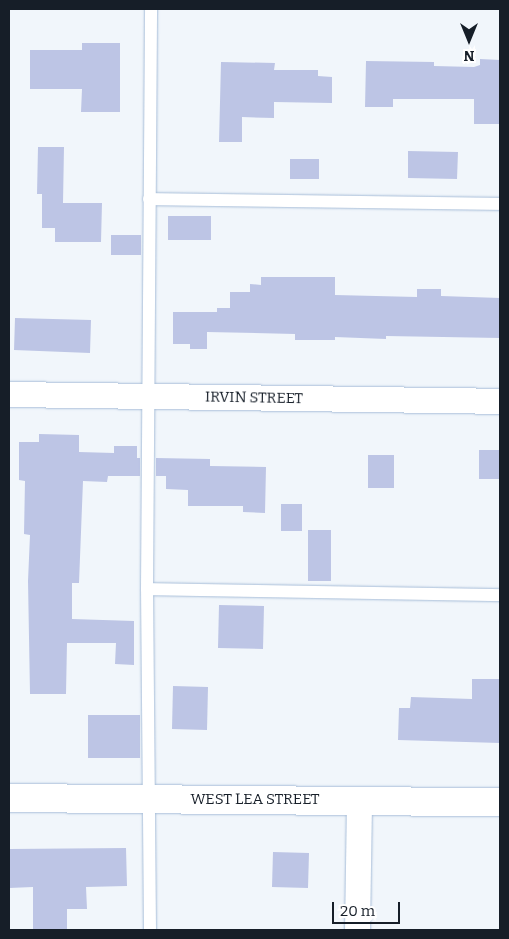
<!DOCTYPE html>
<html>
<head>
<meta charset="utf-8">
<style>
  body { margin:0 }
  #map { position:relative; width:509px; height:939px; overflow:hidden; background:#f1f6fb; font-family:Bitter,serif }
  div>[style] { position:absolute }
  .building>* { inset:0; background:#bdc5e5 }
  .roads { filter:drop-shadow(0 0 1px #a7bdd8) drop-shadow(0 0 1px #a7bdd8) }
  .service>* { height:12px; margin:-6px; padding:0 6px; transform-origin:6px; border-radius:6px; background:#fff }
  .minor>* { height:25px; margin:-12.5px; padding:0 12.5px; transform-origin:12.5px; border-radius:12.5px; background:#fff }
  .secondary>* { height:28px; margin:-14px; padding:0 14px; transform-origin:14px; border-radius:14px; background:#fff }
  span { translate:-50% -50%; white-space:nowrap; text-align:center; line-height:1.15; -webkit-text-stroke:4px #fff; paint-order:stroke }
  .street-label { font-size:15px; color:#161e28 }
  .frame { position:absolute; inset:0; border:10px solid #161e28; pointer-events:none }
  .north { position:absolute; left:444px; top:15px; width:50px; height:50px; -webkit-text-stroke:4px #fff; paint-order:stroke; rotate:180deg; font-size:14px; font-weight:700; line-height:20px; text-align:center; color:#161e28 }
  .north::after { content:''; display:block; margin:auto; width:18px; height:22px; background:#161e28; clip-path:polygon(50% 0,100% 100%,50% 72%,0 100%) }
  .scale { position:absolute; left:332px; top:902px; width:68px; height:22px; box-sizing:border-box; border:2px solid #161e28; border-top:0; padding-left:6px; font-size:15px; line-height:18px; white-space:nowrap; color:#161e28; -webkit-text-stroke:4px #fff; paint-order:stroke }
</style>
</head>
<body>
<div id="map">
  <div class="building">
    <div style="clip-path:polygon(82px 43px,120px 43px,120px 112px,81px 112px,82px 89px,30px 89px,30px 50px,82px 50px)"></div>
    <div style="clip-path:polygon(480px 59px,500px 60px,500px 124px,474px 124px,474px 99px,393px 99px,393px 107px,365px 107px,366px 61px,434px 62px,434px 66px,474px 67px,480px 65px)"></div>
    <div style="clip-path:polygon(221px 62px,275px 63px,274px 70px,318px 70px,318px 76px,332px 77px,332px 103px,274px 102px,274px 118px,242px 117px,242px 142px,219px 142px)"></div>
    <div style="clip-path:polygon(38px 147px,64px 147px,63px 203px,102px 203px,101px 242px,55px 242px,55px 228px,42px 228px,42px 194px,37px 194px)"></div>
    <div style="clip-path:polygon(408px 151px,458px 152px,457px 179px,408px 178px)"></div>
    <div style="clip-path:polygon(290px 159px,319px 159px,319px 179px,290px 179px)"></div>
    <div style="clip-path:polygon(168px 216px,211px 216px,211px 240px,168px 240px)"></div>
    <div style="clip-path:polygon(111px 235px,141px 235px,141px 255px,111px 255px)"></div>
    <div style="clip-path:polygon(261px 277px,335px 277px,335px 295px,417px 297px,417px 289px,441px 289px,441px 296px,500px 298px,500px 338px,386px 336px,386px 339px,335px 337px,335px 340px,295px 340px,295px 334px,207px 332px,207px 349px,190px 349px,190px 344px,173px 344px,173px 312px,217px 312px,217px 308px,230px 308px,230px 292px,250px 292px,250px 284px,261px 285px)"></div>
    <div style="clip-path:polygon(15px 318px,91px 320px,90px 353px,14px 350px)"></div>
    <div style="clip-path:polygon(39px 434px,79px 435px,79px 452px,114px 453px,114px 446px,137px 446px,137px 458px,140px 458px,140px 476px,108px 476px,107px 482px,83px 481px,79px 583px,72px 583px,72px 619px,134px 621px,134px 665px,115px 664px,116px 643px,67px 643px,66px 694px,30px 694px,28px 581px,30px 535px,24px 534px,25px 481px,19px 480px,19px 442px,39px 442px)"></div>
    <div style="clip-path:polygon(479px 450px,500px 450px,500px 479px,479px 479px)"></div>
    <div style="clip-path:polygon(368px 455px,394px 455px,394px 488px,368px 488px)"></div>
    <div style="clip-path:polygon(156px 458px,210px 459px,210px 466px,266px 467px,265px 513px,243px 512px,243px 506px,188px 506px,188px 490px,166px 489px,166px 476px,156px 476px)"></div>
    <div style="clip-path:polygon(281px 504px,302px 504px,302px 531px,281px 531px)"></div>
    <div style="clip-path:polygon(308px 530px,331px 530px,331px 581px,308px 581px)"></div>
    <div style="clip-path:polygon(219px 605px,264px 606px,263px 649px,218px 648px)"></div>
    <div style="clip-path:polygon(472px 679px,500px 679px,500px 743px,398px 740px,399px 708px,410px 708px,411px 697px,472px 699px)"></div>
    <div style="clip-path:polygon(173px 686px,208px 687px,207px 730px,172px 729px)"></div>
    <div style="clip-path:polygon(88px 715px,140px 715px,140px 758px,88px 758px)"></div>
    <div style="clip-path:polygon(126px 848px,127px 886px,86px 887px,87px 909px,67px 909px,67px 930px,33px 930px,33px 887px,9px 888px,9px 849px)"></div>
    <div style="clip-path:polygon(273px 852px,309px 853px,308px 888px,272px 887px)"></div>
  </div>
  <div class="roads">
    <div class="service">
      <div style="left:149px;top:199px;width:351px;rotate:0.8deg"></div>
      <div style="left:147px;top:589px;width:353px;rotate:1deg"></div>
      <div style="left:150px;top:930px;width:341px;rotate:-90.5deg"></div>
      <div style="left:147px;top:589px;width:580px;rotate:-89.6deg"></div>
    </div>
    <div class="minor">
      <div style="left:9px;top:394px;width:491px;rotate:0.8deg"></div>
      <div style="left:357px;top:930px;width:129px;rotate:-89.1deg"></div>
    </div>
    <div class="secondary">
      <div style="left:9px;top:798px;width:491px;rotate:0.5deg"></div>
    </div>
  </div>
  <div class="street-label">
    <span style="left:254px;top:398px;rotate:1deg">IRVIN STREET</span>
    <span style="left:255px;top:800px">WEST LEA STREET</span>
  </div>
  <div class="frame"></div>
  <div class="north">N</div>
  <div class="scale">20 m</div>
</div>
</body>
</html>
